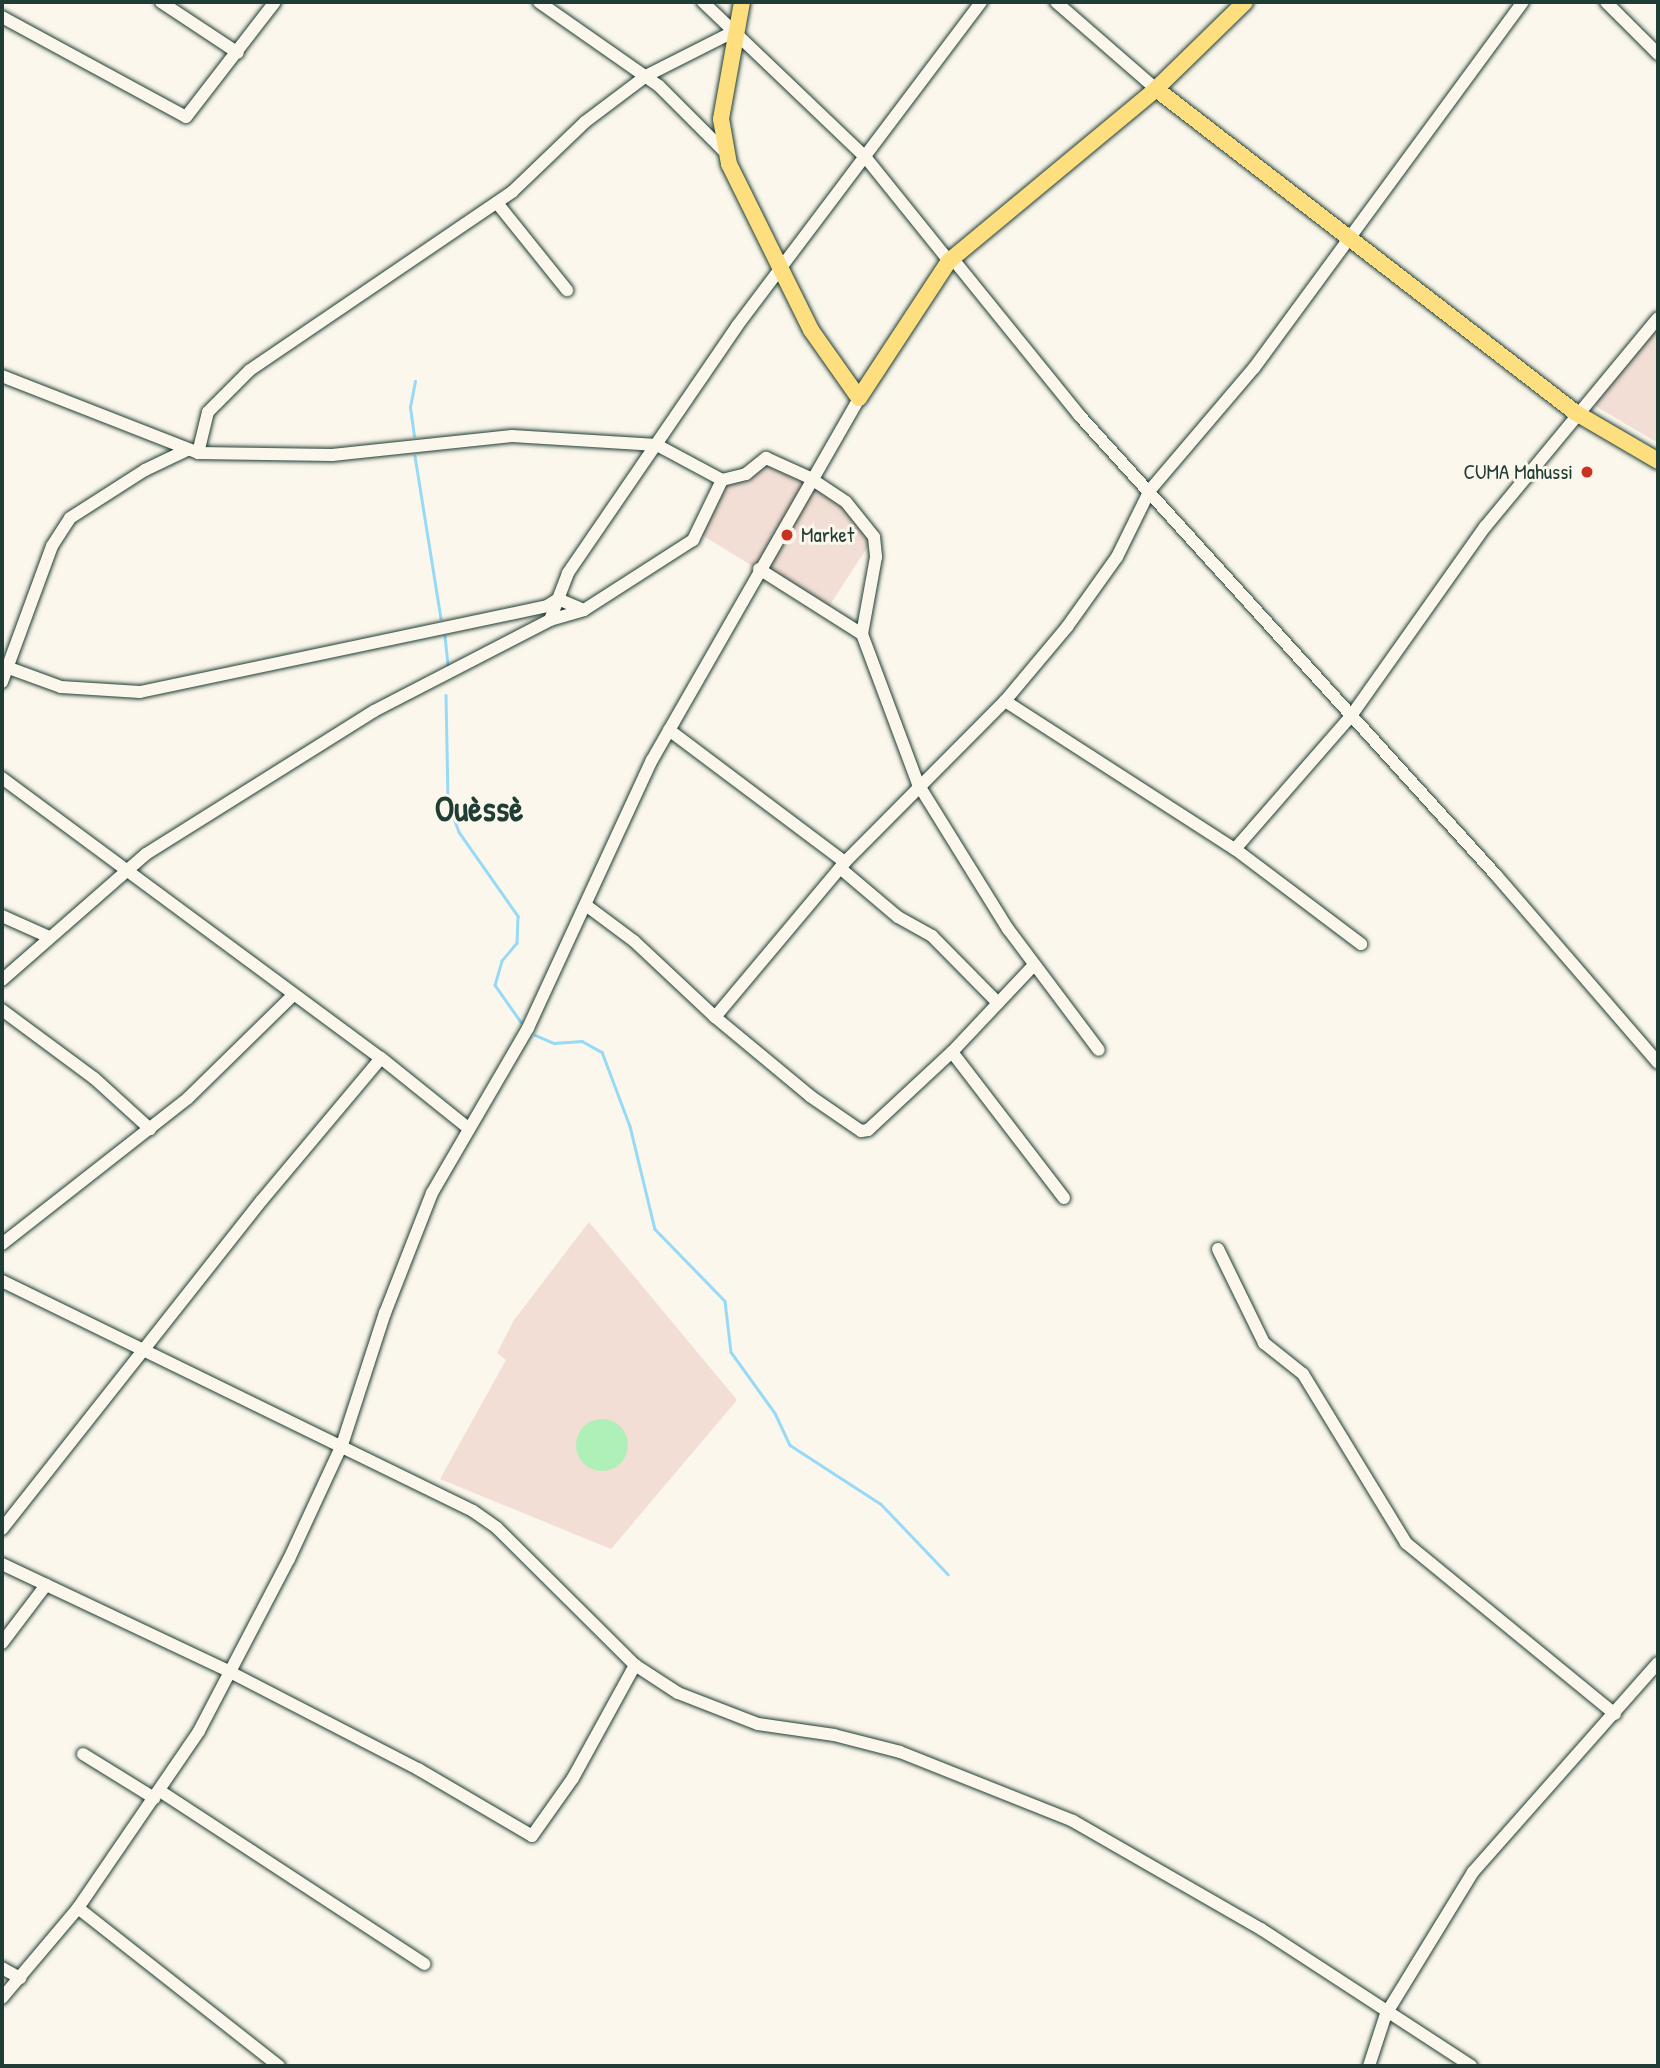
<!DOCTYPE html>
<html>
<head>
<meta charset="utf-8">
<style>
  body { margin:0 }
  #map { position:relative; width:1660px; height:2068px; overflow:hidden; background:#fbf7ec; font-family:"Patrick Hand",sans-serif }
  div>[style] { position:absolute }
  .built>* { inset:0; background:#f2ded4 }
  .green>* { inset:0; background:#aef0b8 }
  .round { border-radius:50% }
  .stream>* { height:2.5px; margin:-1.25px; padding:0 1.25px; transform-origin:1.25px; border-radius:1.25px; background:#96daf8 }
  .roads { filter:drop-shadow(0 0 2px #1f3d34) drop-shadow(0 0 2px #1f3d34) }
  .minor>* { height:12px; margin:-6px; padding:0 6px; transform-origin:6px; border-radius:6px; background:#fbf7ec }
  .major>* { height:16px; margin:-8px; padding:0 8px; transform-origin:8px; border-radius:8px; background:#fedf80 }
  .dots>* { width:19px; height:19px; translate:-50% -50%; box-sizing:border-box; border:4px solid #fbf7ec; border-radius:50% }
  span { translate:-50% -50%; white-space:nowrap; text-align:center; line-height:1.15; -webkit-text-stroke:6px #fbf7ec; paint-order:stroke }
  .poi-label { font-size:21px; color:#1f3d34 }
  .right { translate:-100% -50%; text-align:right }
  .left { translate:0 -50%; text-align:left }
  .town-label { font-size:35px; color:#1f3d34; font-weight:700 }
  .frame { position:absolute; inset:0; border:4px solid #1f3d34; pointer-events:none }
</style>
</head>
<body>
<div id="map">
  <div class="built">
    <div style="clip-path:polygon(1658px 328px,1658px 443px,1592px 404px)"></div>
    <div style="clip-path:polygon(766px 458px,846px 502px,874px 537px,826px 611px,697px 532px,722px 480px)"></div>
    <div style="clip-path:polygon(589px 1222px,737px 1400px,611px 1549px,440px 1479px,506px 1360px,497px 1353px,514px 1320px)"></div>
  </div>
  <div class="green">
    <div class="round" style="left:576px;top:1419px;width:52px;height:52px"></div>
  </div>
  <div class="stream">
    <div style="left:414px;top:436px;width:29px;rotate:-98deg"></div>
    <div style="left:410px;top:407px;width:26px;rotate:-79deg"></div>
    <div style="left:415px;top:456px;width:164px;rotate:80.9deg"></div>
    <div style="left:445px;top:636px;width:31px;rotate:84deg"></div>
    <div style="left:446px;top:695px;width:108px;rotate:88.9deg"></div>
    <div style="left:448px;top:803px;width:31px;rotate:69deg"></div>
    <div style="left:459px;top:832px;width:103px;rotate:54.9deg"></div>
    <div style="left:518px;top:916px;width:27px;rotate:92deg"></div>
    <div style="left:517px;top:943px;width:23px;rotate:130deg"></div>
    <div style="left:502px;top:961px;width:25px;rotate:106deg"></div>
    <div style="left:495px;top:985px;width:45px;rotate:54.9deg"></div>
    <div style="left:535px;top:1035px;width:21px;rotate:23deg"></div>
    <div style="left:554px;top:1043px;width:28px;rotate:-4deg"></div>
    <div style="left:582px;top:1041px;width:23px;rotate:29deg"></div>
    <div style="left:602px;top:1052px;width:79px;rotate:69.3deg"></div>
    <div style="left:630px;top:1126px;width:106px;rotate:76.4deg"></div>
    <div style="left:655px;top:1229px;width:100px;rotate:45.8deg"></div>
    <div style="left:725px;top:1301px;width:51px;rotate:83.3deg"></div>
    <div style="left:731px;top:1352px;width:75px;rotate:54.2deg"></div>
    <div style="left:775px;top:1413px;width:35px;rotate:65deg"></div>
    <div style="left:790px;top:1445px;width:108px;rotate:33deg"></div>
    <div style="left:881px;top:1504px;width:97px;rotate:46.3deg"></div>
  </div>
  <div class="roads">
    <div class="minor">
      <div style="left:161px;top:2px;width:92px;rotate:33.5deg"></div>
      <div style="left:539px;top:2px;width:146px;rotate:35deg"></div>
      <div style="left:659px;top:86px;width:95px;rotate:45deg"></div>
      <div style="left:703px;top:2px;width:226px;rotate:43.7deg"></div>
      <div style="left:866px;top:158px;width:132px;rotate:51.1deg"></div>
      <div style="left:1056px;top:2px;width:133px;rotate:41deg"></div>
      <div style="left:1606px;top:2px;width:74px;rotate:45deg"></div>
      <div style="left:2px;top:17px;width:209px;rotate:28.5deg"></div>
      <div style="left:186px;top:117px;width:145px;rotate:-52.3deg"></div>
      <div style="left:497px;top:203px;width:112px;rotate:51.2deg"></div>
      <div style="left:952px;top:258px;width:202px;rotate:51deg"></div>
      <div style="left:1079px;top:415px;width:621px;rotate:47.81deg"></div>
      <div style="left:1496px;top:875px;width:248px;rotate:49.2deg"></div>
      <div style="left:2px;top:376px;width:211px;rotate:21.4deg"></div>
      <div style="left:198px;top:453px;width:134px;rotate:0.9deg"></div>
      <div style="left:332px;top:455px;width:181px;rotate:-6deg"></div>
      <div style="left:512px;top:436px;width:145px;rotate:3.6deg"></div>
      <div style="left:657px;top:445px;width:74px;rotate:28.3deg"></div>
      <div style="left:722px;top:480px;width:25px;rotate:-14deg"></div>
      <div style="left:746px;top:474px;width:26px;rotate:-39deg"></div>
      <div style="left:766px;top:458px;width:48px;rotate:24.4deg"></div>
      <div style="left:810px;top:478px;width:43px;rotate:33.7deg"></div>
      <div style="left:846px;top:502px;width:45px;rotate:51.3deg"></div>
      <div style="left:874px;top:537px;width:20px;rotate:84deg"></div>
      <div style="left:876px;top:557px;width:78px;rotate:100.3deg"></div>
      <div style="left:862px;top:634px;width:160px;rotate:69.5deg"></div>
      <div style="left:918px;top:784px;width:171px;rotate:58.2deg"></div>
      <div style="left:1008px;top:929px;width:151px;rotate:53.1deg"></div>
      <div style="left:198px;top:453px;width:42px;rotate:-76.3deg"></div>
      <div style="left:208px;top:412px;width:59px;rotate:-45deg"></div>
      <div style="left:250px;top:370px;width:317px;rotate:-34.2deg"></div>
      <div style="left:512px;top:192px;width:101px;rotate:-43.8deg"></div>
      <div style="left:585px;top:122px;width:76px;rotate:-37deg"></div>
      <div style="left:646px;top:76px;width:100px;rotate:-26.8deg"></div>
      <div style="left:759px;top:569px;width:122px;rotate:32.3deg"></div>
      <div style="left:550px;top:620px;width:35px;rotate:-16deg"></div>
      <div style="left:584px;top:610px;width:130px;rotate:-32.7deg"></div>
      <div style="left:693px;top:540px;width:67px;rotate:-64.2deg"></div>
      <div style="left:9px;top:668px;width:55px;rotate:20.1deg"></div>
      <div style="left:61px;top:687px;width:79px;rotate:3.6deg"></div>
      <div style="left:140px;top:692px;width:416px;rotate:-11.9deg"></div>
      <div style="left:547px;top:606px;width:13px;rotate:-32deg"></div>
      <div style="left:558px;top:599px;width:28px;rotate:23deg"></div>
      <div style="left:2px;top:682px;width:145px;rotate:-69.8deg"></div>
      <div style="left:52px;top:546px;width:33px;rotate:-57deg"></div>
      <div style="left:70px;top:518px;width:89px;rotate:-32.6deg"></div>
      <div style="left:145px;top:470px;width:47px;rotate:-25.5deg"></div>
      <div style="left:1005px;top:701px;width:274px;rotate:32.8deg"></div>
      <div style="left:1235px;top:849px;width:158px;rotate:37deg"></div>
      <div style="left:669px;top:730px;width:220px;rotate:36.9deg"></div>
      <div style="left:2px;top:778px;width:471px;rotate:36.5deg"></div>
      <div style="left:381px;top:1058px;width:112px;rotate:38.8deg"></div>
      <div style="left:1235px;top:849px;width:176px;rotate:-48.9deg"></div>
      <div style="left:1351px;top:716px;width:232px;rotate:-54.7deg"></div>
      <div style="left:1485px;top:527px;width:271px;rotate:-50.4deg"></div>
      <div style="left:840px;top:868px;width:76px;rotate:40.2deg"></div>
      <div style="left:898px;top:917px;width:39px;rotate:29deg"></div>
      <div style="left:932px;top:936px;width:94px;rotate:45.4deg"></div>
      <div style="left:587px;top:906px;width:59px;rotate:36.7deg"></div>
      <div style="left:634px;top:941px;width:111px;rotate:43.2deg"></div>
      <div style="left:715px;top:1017px;width:124px;rotate:39.7deg"></div>
      <div style="left:810px;top:1096px;width:62px;rotate:34.5deg"></div>
      <div style="left:861px;top:1131px;width:7px;rotate:-8deg"></div>
      <div style="left:868px;top:1130px;width:115px;rotate:-42.9deg"></div>
      <div style="left:952px;top:1052px;width:120px;rotate:-46.7deg"></div>
      <div style="left:2px;top:916px;width:49px;rotate:24deg"></div>
      <div style="left:2px;top:980px;width:191px;rotate:-41.2deg"></div>
      <div style="left:146px;top:854px;width:269px;rotate:-32.1deg"></div>
      <div style="left:374px;top:711px;width:198px;rotate:-27.3deg"></div>
      <div style="left:550px;top:620px;width:50px;rotate:-69deg"></div>
      <div style="left:568px;top:573px;width:299px;rotate:-55.6deg"></div>
      <div style="left:737px;top:326px;width:406px;rotate:-53deg"></div>
      <div style="left:2px;top:1010px;width:114px;rotate:36.5deg"></div>
      <div style="left:94px;top:1078px;width:76px;rotate:42.3deg"></div>
      <div style="left:715px;top:1017px;width:202px;rotate:-50deg"></div>
      <div style="left:845px;top:862px;width:227px;rotate:-45.2deg"></div>
      <div style="left:1005px;top:701px;width:97px;rotate:-50deg"></div>
      <div style="left:1067px;top:627px;width:86px;rotate:-54.5deg"></div>
      <div style="left:1117px;top:557px;width:75px;rotate:-63.8deg"></div>
      <div style="left:1150px;top:490px;width:160px;rotate:-49.6deg"></div>
      <div style="left:1254px;top:368px;width:454px;rotate:-53.7deg"></div>
      <div style="left:952px;top:1052px;width:184px;rotate:52.5deg"></div>
      <div style="left:2px;top:1244px;width:236px;rotate:-38.1deg"></div>
      <div style="left:188px;top:1098px;width:147px;rotate:-44.4deg"></div>
      <div style="left:1218px;top:1249px;width:105px;rotate:63.9deg"></div>
      <div style="left:1264px;top:1343px;width:50px;rotate:38.5deg"></div>
      <div style="left:1303px;top:1374px;width:198px;rotate:58.6deg"></div>
      <div style="left:1406px;top:1543px;width:270px;rotate:39.3deg"></div>
      <div style="left:2px;top:1281px;width:524px;rotate:26.03deg"></div>
      <div style="left:473px;top:1511px;width:29px;rotate:35deg"></div>
      <div style="left:497px;top:1528px;width:194px;rotate:44.8deg"></div>
      <div style="left:635px;top:1665px;width:51px;rotate:33.1deg"></div>
      <div style="left:678px;top:1693px;width:86px;rotate:21.2deg"></div>
      <div style="left:758px;top:1724px;width:77px;rotate:8.2deg"></div>
      <div style="left:834px;top:1735px;width:68px;rotate:14.4deg"></div>
      <div style="left:900px;top:1752px;width:186px;rotate:21.7deg"></div>
      <div style="left:1073px;top:1821px;width:217px;rotate:29.9deg"></div>
      <div style="left:1261px;top:1929px;width:251px;rotate:33.1deg"></div>
      <div style="left:2px;top:1529px;width:419px;rotate:-51.7deg"></div>
      <div style="left:262px;top:1200px;width:185px;rotate:-50deg"></div>
      <div style="left:2px;top:1564px;width:252px;rotate:25.3deg"></div>
      <div style="left:230px;top:1672px;width:212px;rotate:27.3deg"></div>
      <div style="left:418px;top:1769px;width:132px;rotate:30.4deg"></div>
      <div style="left:532px;top:1836px;width:71px;rotate:-54.7deg"></div>
      <div style="left:573px;top:1778px;width:129px;rotate:-61.2deg"></div>
      <div style="left:2px;top:1643px;width:73px;rotate:-52.8deg"></div>
      <div style="left:83px;top:1754px;width:84px;rotate:31.8deg"></div>
      <div style="left:160px;top:1791px;width:316px;rotate:33.2deg"></div>
      <div style="left:78px;top:1908px;width:256px;rotate:38.2deg"></div>
      <div style="left:2px;top:1968px;width:21px;rotate:29deg"></div>
      <div style="left:2px;top:1998px;width:118px;rotate:-49.8deg"></div>
      <div style="left:78px;top:1908px;width:214px;rotate:-55.6deg"></div>
      <div style="left:199px;top:1731px;width:194px;rotate:-62.4deg"></div>
      <div style="left:289px;top:1559px;width:126px;rotate:-65.1deg"></div>
      <div style="left:342px;top:1445px;width:139px;rotate:-72deg"></div>
      <div style="left:385px;top:1313px;width:129px;rotate:-68.6deg"></div>
      <div style="left:432px;top:1193px;width:191px;rotate:-59.8deg"></div>
      <div style="left:528px;top:1028px;width:295px;rotate:-65.2deg"></div>
      <div style="left:652px;top:760px;width:417px;rotate:-60.2deg"></div>
      <div style="left:1369px;top:2066px;width:55px;rotate:-71.9deg"></div>
      <div style="left:1386px;top:2014px;width:167px;rotate:-58.5deg"></div>
      <div style="left:1473px;top:1872px;width:279px;rotate:-48.5deg"></div>
    </div>
    <div class="major">
      <div style="left:742px;top:2px;width:119px;rotate:100.2deg"></div>
      <div style="left:721px;top:119px;width:46px;rotate:79.9deg"></div>
      <div style="left:729px;top:164px;width:185px;rotate:63.7deg"></div>
      <div style="left:811px;top:330px;width:83px;rotate:54.8deg"></div>
      <div style="left:859px;top:398px;width:164px;rotate:-56.7deg"></div>
      <div style="left:949px;top:261px;width:269px;rotate:-39.7deg"></div>
      <div style="left:1156px;top:89px;width:124px;rotate:-44.3deg"></div>
      <div style="left:1156px;top:89px;width:530px;rotate:37.65deg"></div>
      <div style="left:1576px;top:413px;width:95px;rotate:30.3deg"></div>
    </div>
  </div>
  <div class="dots">
    <div style="left:1587px;top:472px;background:#c8321e"></div>
    <div style="left:787px;top:535px;background:#c8321e"></div>
  </div>
  <div class="poi-label">
    <span class="right" style="left:1573px;top:472px">CUMA Mahussi</span>
    <span class="left" style="left:801px;top:535px">Market</span>
  </div>
  <div class="town-label">
    <span style="left:479px;top:809px">Ouèssè</span>
  </div>
  <div class="frame"></div>
</div>
</body>
</html>
